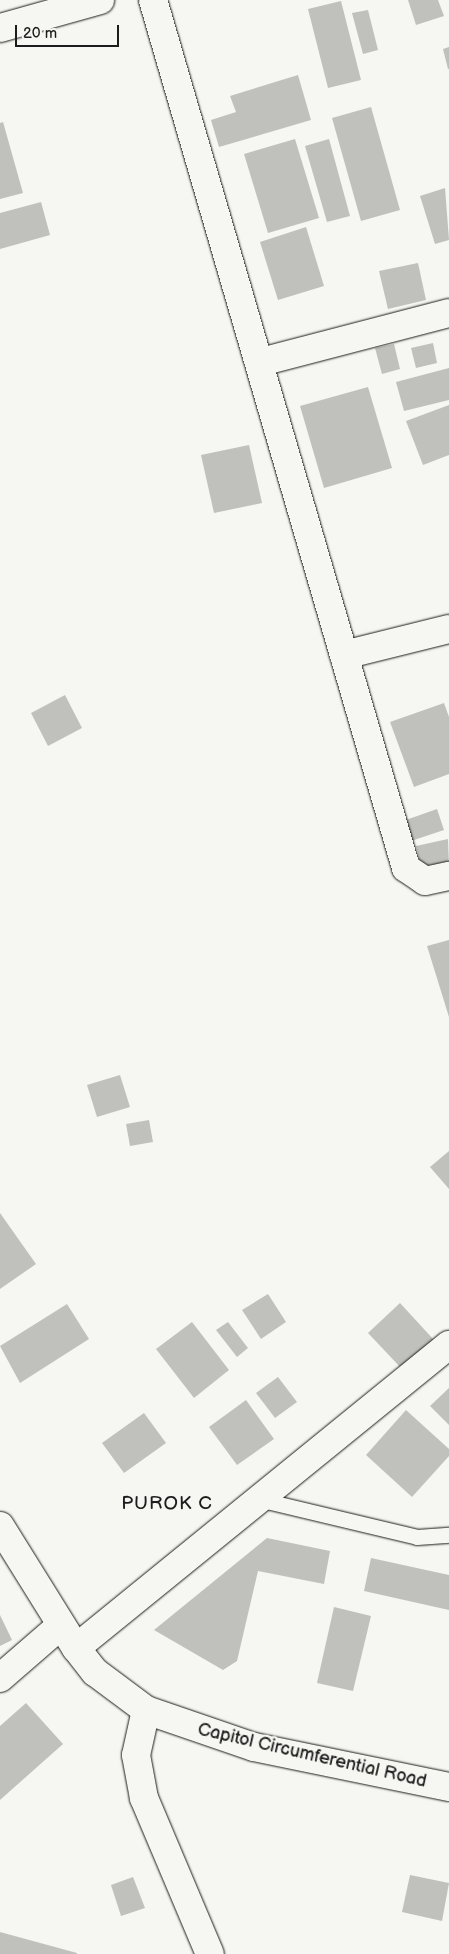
<!DOCTYPE html>
<html>
<head>
<meta charset="utf-8">
<style>
  body { margin:0 }
  #map { position:relative; width:449px; height:1954px; overflow:hidden; background:#f6f6f2; font-family:"Balsamiq Sans",sans-serif }
  div>[style] { position:absolute }
  .building>* { inset:0; background:#c0c0bd }
  .roads { filter:drop-shadow(0 0 1px #1c1c1c) drop-shadow(0 0 1px #1c1c1c) }
  .service>* { height:15px; margin:-7.5px; padding:0 7.5px; transform-origin:7.5px; border-radius:7.5px; background:#f6f6f2 }
  .minor>* { height:28px; margin:-14px; padding:0 14px; transform-origin:14px; border-radius:14px; background:#f6f6f2 }
  .tertiary>* { height:28px; margin:-14px; padding:0 14px; transform-origin:14px; border-radius:14px; background:#f6f6f2 }
  .secondary>* { height:28px; margin:-14px; padding:0 14px; transform-origin:14px; border-radius:14px; background:#f6f6f2 }
  span { translate:-50% -50%; white-space:nowrap; text-align:center; line-height:1.15; -webkit-text-stroke:4.5px #f6f6f2; paint-order:stroke }
  .street-label { font-size:18px; color:#1c1c1c }
  .neighbourhood-label { font-size:19px; color:#1c1c1c; letter-spacing:1px }
  .scale { position:absolute; left:15px; top:25px; width:104px; height:22px; box-sizing:border-box; border:2px solid #1c1c1c; border-top:0; padding-left:6px; font-size:15px; line-height:18px; white-space:nowrap; color:#1c1c1c; -webkit-text-stroke:4px #f6f6f2; paint-order:stroke }
</style>
</head>
<body>
<div id="map">
  <div class="building">
    <div style="clip-path:polygon(408px 0,438px 0,444px 16px,416px 25px)"></div>
    <div style="clip-path:polygon(341px 1px,361px 80px,328px 88px,308px 9px)"></div>
    <div style="clip-path:polygon(368px 10px,378px 50px,363px 54px,352px 13px)"></div>
    <div style="clip-path:polygon(449px 47px,449px 69px,448px 69px,443px 49px)"></div>
    <div style="clip-path:polygon(298px 75px,311px 120px,219px 147px,211px 120px,236px 112px,230px 96px)"></div>
    <div style="clip-path:polygon(371px 107px,400px 210px,361px 221px,332px 118px)"></div>
    <div style="clip-path:polygon(3px 122px,23px 193px,0 199px,0 123px)"></div>
    <div style="clip-path:polygon(295px 139px,319px 218px,268px 233px,244px 154px)"></div>
    <div style="clip-path:polygon(329px 139px,350px 216px,327px 222px,305px 146px)"></div>
    <div style="clip-path:polygon(445px 188px,449px 240px,435px 244px,420px 196px)"></div>
    <div style="clip-path:polygon(41px 202px,50px 235px,0 249px,0 213px)"></div>
    <div style="clip-path:polygon(306px 227px,324px 286px,278px 300px,260px 242px)"></div>
    <div style="clip-path:polygon(418px 263px,426px 300px,388px 309px,379px 271px)"></div>
    <div style="clip-path:polygon(433px 343px,437px 363px,416px 368px,411px 348px)"></div>
    <div style="clip-path:polygon(394px 344px,400px 369px,382px 374px,375px 348px)"></div>
    <div style="clip-path:polygon(449px 368px,449px 400px,404px 411px,396px 382px)"></div>
    <div style="clip-path:polygon(368px 387px,392px 468px,324px 488px,300px 406px)"></div>
    <div style="clip-path:polygon(449px 405px,449px 455px,423px 465px,406px 421px)"></div>
    <div style="clip-path:polygon(249px 445px,262px 503px,214px 513px,201px 455px)"></div>
    <div style="clip-path:polygon(65px 695px,82px 728px,48px 746px,31px 713px)"></div>
    <div style="clip-path:polygon(444px 703px,449px 717px,449px 774px,414px 787px,390px 722px)"></div>
    <div style="clip-path:polygon(437px 809px,444px 830px,411px 841px,403px 821px)"></div>
    <div style="clip-path:polygon(448px 839px,449px 867px,423px 873px,416px 846px)"></div>
    <div style="clip-path:polygon(449px 940px,449px 1017px,427px 946px)"></div>
    <div style="clip-path:polygon(120px 1075px,130px 1107px,97px 1117px,87px 1085px)"></div>
    <div style="clip-path:polygon(149px 1120px,153px 1142px,130px 1146px,126px 1124px)"></div>
    <div style="clip-path:polygon(449px 1151px,449px 1189px,430px 1167px)"></div>
    <div style="clip-path:polygon(0 1213px,36px 1264px,0 1289px)"></div>
    <div style="clip-path:polygon(268px 1294px,286px 1322px,261px 1339px,242px 1310px)"></div>
    <div style="clip-path:polygon(400px 1303px,434px 1340px,402px 1369px,368px 1333px)"></div>
    <div style="clip-path:polygon(67px 1304px,89px 1339px,20px 1383px,0 1346px)"></div>
    <div style="clip-path:polygon(192px 1322px,229px 1370px,194px 1398px,156px 1349px)"></div>
    <div style="clip-path:polygon(228px 1322px,248px 1348px,237px 1357px,216px 1330px)"></div>
    <div style="clip-path:polygon(278px 1377px,297px 1402px,275px 1418px,256px 1393px)"></div>
    <div style="clip-path:polygon(449px 1388px,449px 1425px,430px 1406px)"></div>
    <div style="clip-path:polygon(246px 1400px,274px 1439px,237px 1465px,209px 1427px)"></div>
    <div style="clip-path:polygon(406px 1410px,449px 1449px,449px 1456px,412px 1497px,366px 1455px)"></div>
    <div style="clip-path:polygon(144px 1413px,166px 1443px,124px 1473px,102px 1443px)"></div>
    <div style="clip-path:polygon(267px 1538px,330px 1551px,324px 1584px,258px 1571px,237px 1661px,223px 1670px,154px 1630px)"></div>
    <div style="clip-path:polygon(371px 1558px,449px 1575px,449px 1610px,364px 1591px)"></div>
    <div style="clip-path:polygon(334px 1607px,371px 1616px,353px 1691px,317px 1683px)"></div>
    <div style="clip-path:polygon(0 1615px,12px 1640px,0 1646px)"></div>
    <div style="clip-path:polygon(26px 1703px,63px 1744px,0 1800px,0 1726px)"></div>
    <div style="clip-path:polygon(410px 1875px,449px 1883px,442px 1921px,402px 1912px)"></div>
    <div style="clip-path:polygon(133px 1877px,145px 1908px,121px 1916px,111px 1885px)"></div>
    <div style="clip-path:polygon(0 1932px,77px 1953px,77px 1954px,0 1954px)"></div>
  </div>
  <div class="roads">
    <div class="service">
      <div style="left:258px;top:1499px;width:163px;rotate:13.4deg"></div>
      <div style="left:417px;top:1537px;width:32px;rotate:-4deg"></div>
    </div>
    <div class="minor">
      <div style="left:153px;top:0;width:904px;rotate:73.75deg"></div>
      <div style="left:406px;top:868px;width:23px;rotate:34deg"></div>
      <div style="left:425px;top:881px;width:25px;rotate:-12deg"></div>
      <div style="left:261px;top:362px;width:194px;rotate:-14.6deg"></div>
      <div style="left:344px;top:655px;width:108px;rotate:-13.9deg"></div>
      <div style="left:76px;top:1648px;width:481px;rotate:-39.1deg"></div>
      <div style="left:0;top:1678px;width:79px;rotate:-40.9deg"></div>
    </div>
    <div class="tertiary">
      <div style="left:0;top:28px;width:104px;rotate:-15.6deg"></div>
    </div>
    <div class="secondary">
      <div style="left:0;top:1526px;width:144px;rotate:58.1deg"></div>
      <div style="left:76px;top:1648px;width:31px;rotate:52deg"></div>
      <div style="left:95px;top:1672px;width:64px;rotate:36.7deg"></div>
      <div style="left:146px;top:1710px;width:114px;rotate:18.9deg"></div>
      <div style="left:254px;top:1747px;width:199px;rotate:11.6deg"></div>
      <div style="left:146px;top:1710px;width:46px;rotate:102.5deg"></div>
      <div style="left:136px;top:1755px;width:44px;rotate:79.5deg"></div>
      <div style="left:144px;top:1798px;width:169px;rotate:67.1deg"></div>
    </div>
  </div>
  <div class="street-label">
    <span style="left:312px;top:1756px;rotate:13deg">Capitol Circumferential Road</span>
  </div>
  <div class="neighbourhood-label">
    <span style="left:167px;top:1504px">PUROK C</span>
  </div>
  <div class="scale">20 m</div>
</div>
</body>
</html>
